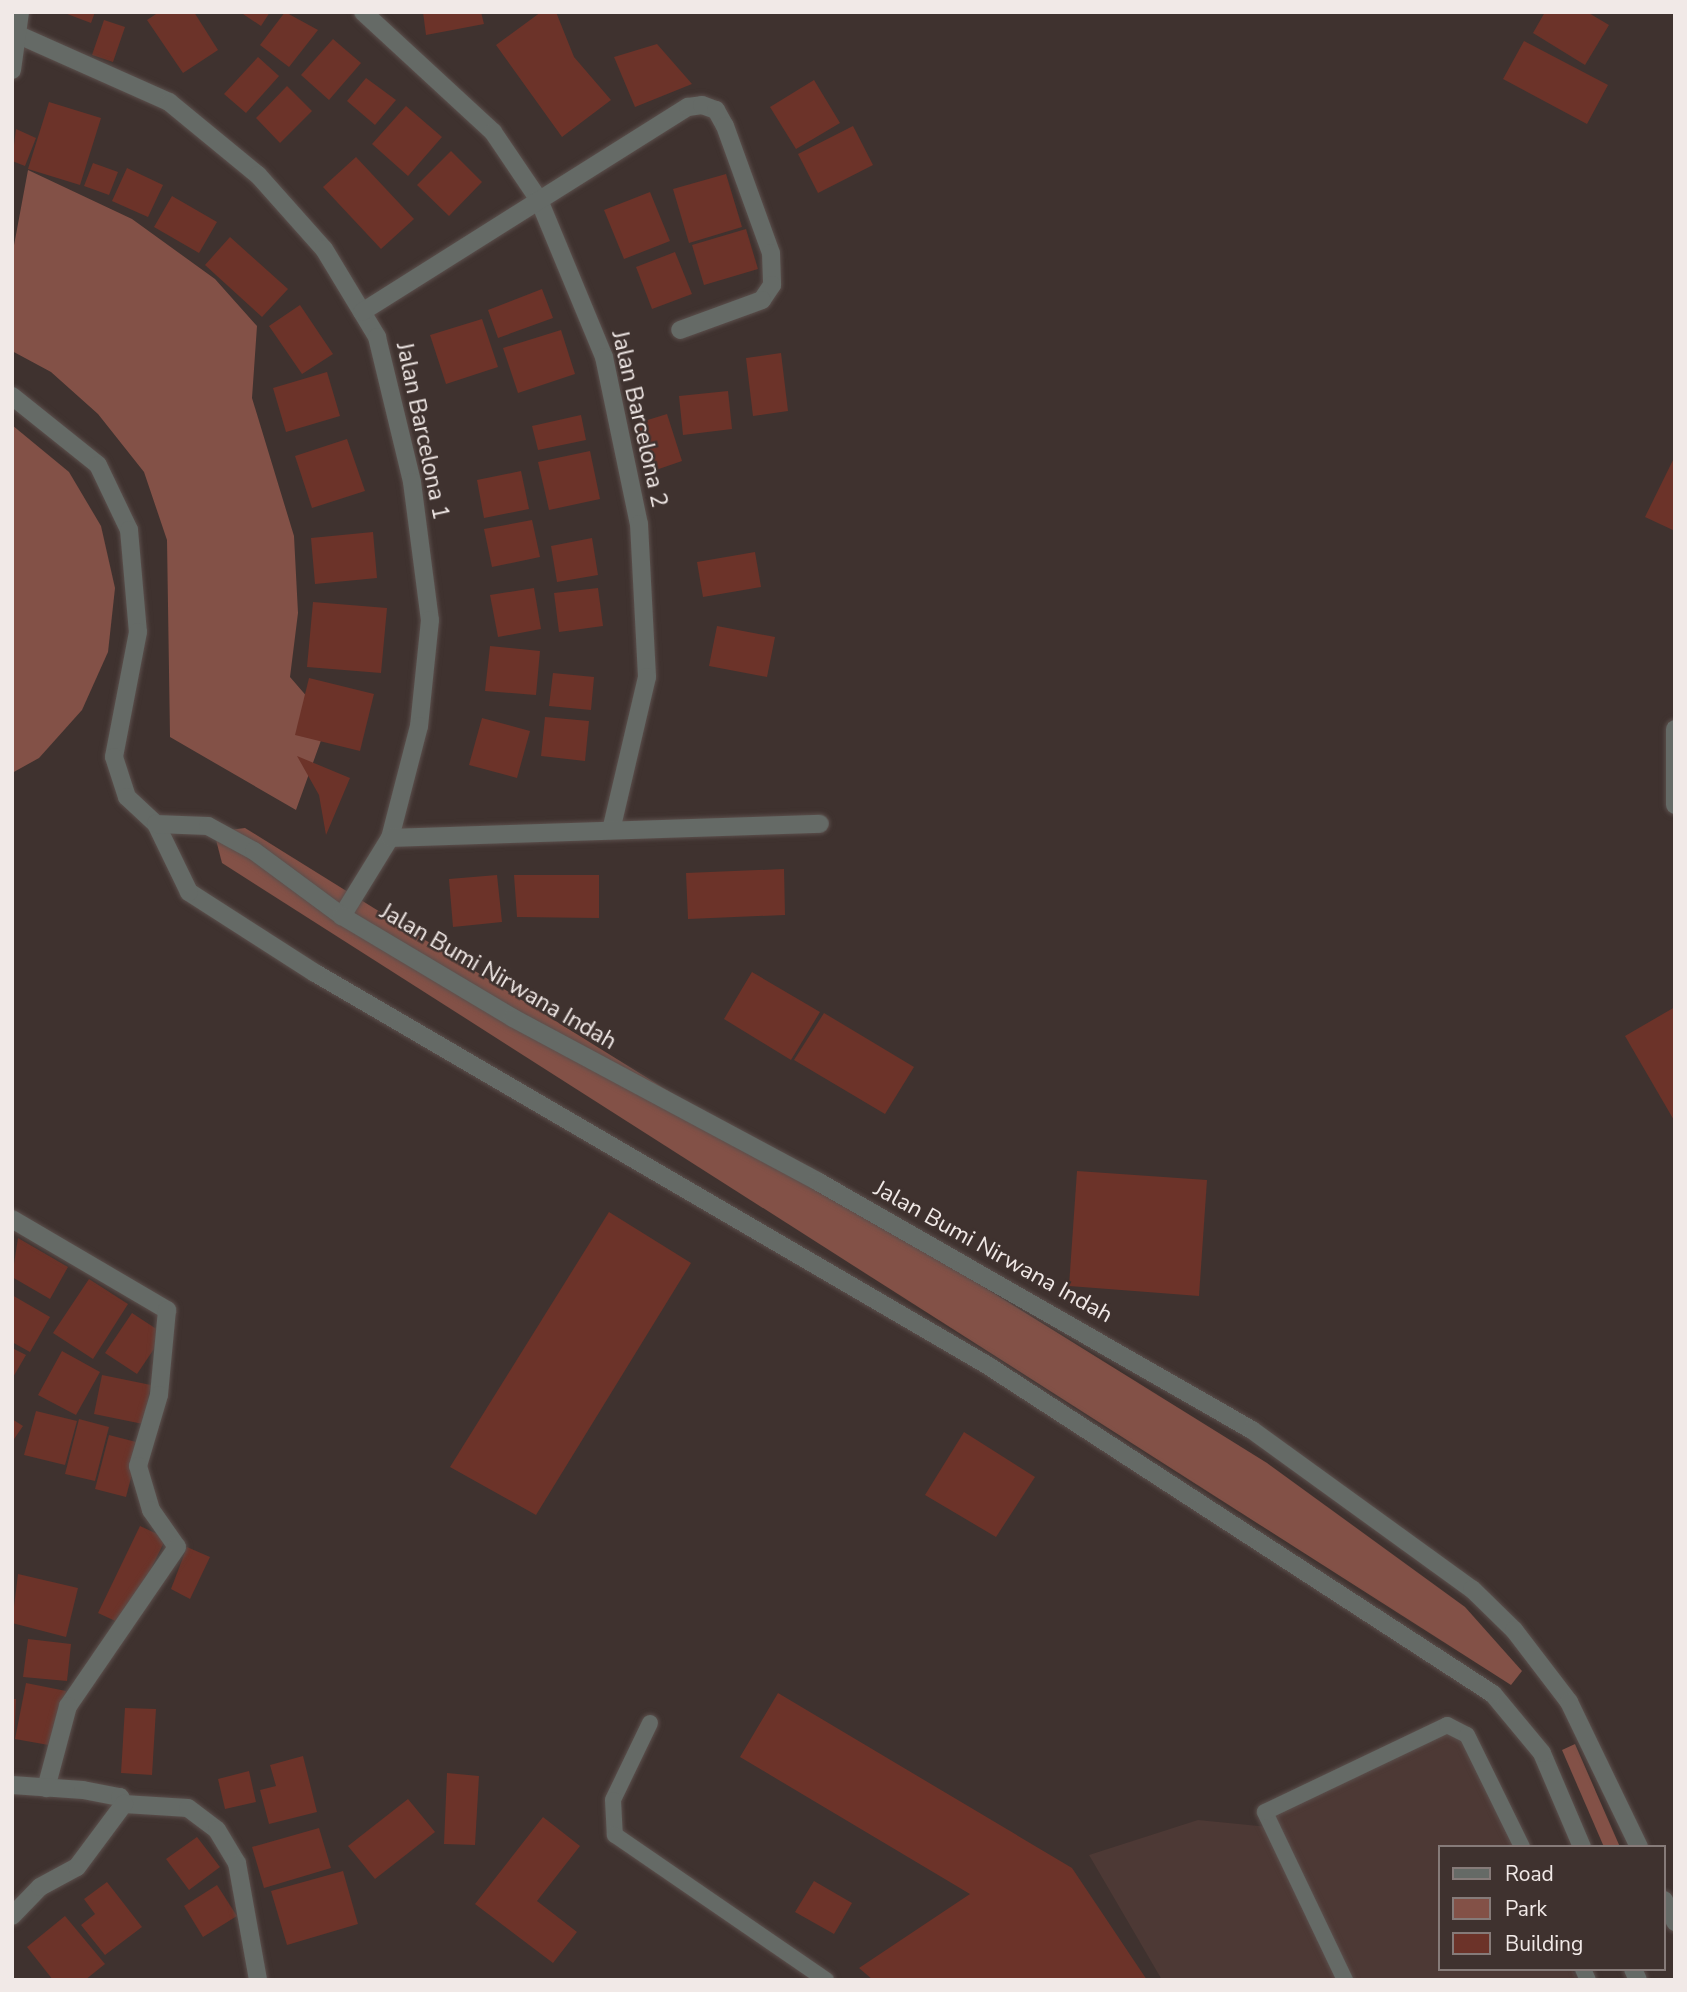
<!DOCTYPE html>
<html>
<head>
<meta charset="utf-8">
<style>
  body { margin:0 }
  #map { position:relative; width:1687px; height:1992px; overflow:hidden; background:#3f322f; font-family:"Nunito Sans",sans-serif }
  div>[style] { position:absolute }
  .built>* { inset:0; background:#4d3935 }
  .green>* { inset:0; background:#835147 }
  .building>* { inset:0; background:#6c3329 }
  .roads { filter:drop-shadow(0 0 2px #5b4f4c) drop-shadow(0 0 2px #5b4f4c) }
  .service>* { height:16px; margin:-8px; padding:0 8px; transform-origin:8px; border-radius:8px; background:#656a66 }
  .minor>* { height:18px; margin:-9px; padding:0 9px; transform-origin:9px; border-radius:9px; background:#656a66 }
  span { translate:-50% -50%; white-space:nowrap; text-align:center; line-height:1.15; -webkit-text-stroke:5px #3f322f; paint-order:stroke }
  .street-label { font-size:23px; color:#f1e9e7 }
  .frame { position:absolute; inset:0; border:14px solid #f1e9e7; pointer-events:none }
  .legend { position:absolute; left:1438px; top:1845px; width:228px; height:126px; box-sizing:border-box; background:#3f322f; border:2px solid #867b79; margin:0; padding:9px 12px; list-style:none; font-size:21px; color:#f1e9e7 }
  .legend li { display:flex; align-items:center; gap:14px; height:35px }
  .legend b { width:35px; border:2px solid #867b79 }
</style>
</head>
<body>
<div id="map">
  <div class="built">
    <div style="clip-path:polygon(1441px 1726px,1460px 1734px,1514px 1847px,1440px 1847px,1440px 1969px,1572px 1969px,1577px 1980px,1162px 1980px,1089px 1855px,1198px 1820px,1269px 1827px,1262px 1811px)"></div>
  </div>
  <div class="green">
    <div style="clip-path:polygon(28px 170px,132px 219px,215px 279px,257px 326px,252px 398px,294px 536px,298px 613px,290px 677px,328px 721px,296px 810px,170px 737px,167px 540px,144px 472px,98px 414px,51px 372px,12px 351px,12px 256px)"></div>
    <div style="clip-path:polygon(12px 425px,69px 472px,101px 526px,115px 588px,108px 652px,82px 710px,39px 758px,12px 773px)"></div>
    <div style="clip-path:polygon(245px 828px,1267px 1463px,1465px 1607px,1522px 1671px,1511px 1685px,222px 863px,214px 832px)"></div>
    <div style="clip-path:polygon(1575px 1744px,1620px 1847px,1604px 1847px,1562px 1750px)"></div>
  </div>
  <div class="building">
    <div style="clip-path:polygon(62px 12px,95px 12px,91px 23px)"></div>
    <div style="clip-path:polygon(159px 12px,194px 12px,218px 50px,183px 73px,147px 20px)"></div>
    <div style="clip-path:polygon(240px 12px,270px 12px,261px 26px)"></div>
    <div style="clip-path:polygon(285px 12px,318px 30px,289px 67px,260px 45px)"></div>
    <div style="clip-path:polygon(423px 12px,481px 12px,484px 24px,426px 35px)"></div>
    <div style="clip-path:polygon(541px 12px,556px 12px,574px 57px,611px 100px,562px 137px,496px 45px)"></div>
    <div style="clip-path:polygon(1545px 12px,1587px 12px,1609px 25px,1585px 65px,1533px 33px)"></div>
    <div style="clip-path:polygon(104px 20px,125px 27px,113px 62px,92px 55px)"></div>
    <div style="clip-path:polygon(333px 39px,361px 63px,329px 100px,301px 75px)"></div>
    <div style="clip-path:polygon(1524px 41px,1608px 85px,1587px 124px,1503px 79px)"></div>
    <div style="clip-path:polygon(657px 44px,692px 84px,635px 107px,614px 57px)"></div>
    <div style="clip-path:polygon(258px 57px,279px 76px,246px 113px,224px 94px)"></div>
    <div style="clip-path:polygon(366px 78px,396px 100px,375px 125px,347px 101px)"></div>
    <div style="clip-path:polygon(814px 80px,840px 123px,796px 149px,770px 107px)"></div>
    <div style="clip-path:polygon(287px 86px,312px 111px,280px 143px,256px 118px)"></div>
    <div style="clip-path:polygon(49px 102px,101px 118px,80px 185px,28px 169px)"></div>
    <div style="clip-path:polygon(406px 106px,442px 137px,408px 176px,372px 144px)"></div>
    <div style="clip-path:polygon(853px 126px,873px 165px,818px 193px,798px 154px)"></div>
    <div style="clip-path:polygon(16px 129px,36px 138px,25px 166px,12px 161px)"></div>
    <div style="clip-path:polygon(451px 151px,482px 182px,449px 216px,417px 185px)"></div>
    <div style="clip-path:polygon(356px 157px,414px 219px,381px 249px,323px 187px)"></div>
    <div style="clip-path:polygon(93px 163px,118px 172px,109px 195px,84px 186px)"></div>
    <div style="clip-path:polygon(127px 168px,163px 185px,148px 217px,112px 201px)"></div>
    <div style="clip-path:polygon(726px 174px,742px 227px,689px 243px,673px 189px)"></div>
    <div style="clip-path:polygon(650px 192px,670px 241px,624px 259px,604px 210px)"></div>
    <div style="clip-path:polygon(172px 196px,217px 222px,199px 253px,154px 227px)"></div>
    <div style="clip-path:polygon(746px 229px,758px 269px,704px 285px,692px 245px)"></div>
    <div style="clip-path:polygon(230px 237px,288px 289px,262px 317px,205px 265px)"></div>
    <div style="clip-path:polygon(675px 252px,692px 294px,652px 309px,636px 267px)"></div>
    <div style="clip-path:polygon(542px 289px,553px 318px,498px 338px,488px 310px)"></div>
    <div style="clip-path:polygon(300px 305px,333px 354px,302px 374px,269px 326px)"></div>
    <div style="clip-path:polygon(482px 319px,498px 367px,446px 384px,430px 335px)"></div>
    <div style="clip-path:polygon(561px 330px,575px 374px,518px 393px,503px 348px)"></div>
    <div style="clip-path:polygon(781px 353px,788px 411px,753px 416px,746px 358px)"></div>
    <div style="clip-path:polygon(327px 372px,340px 416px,286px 432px,273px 388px)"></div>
    <div style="clip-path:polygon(728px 391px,732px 429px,683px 435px,679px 396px)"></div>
    <div style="clip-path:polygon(667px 414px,682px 461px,653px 471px,638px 423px)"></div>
    <div style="clip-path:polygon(581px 415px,586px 440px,538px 450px,532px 426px)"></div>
    <div style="clip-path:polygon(347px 439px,365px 491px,312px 508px,295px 456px)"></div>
    <div style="clip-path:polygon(590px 451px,600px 499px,549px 510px,538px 462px)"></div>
    <div style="clip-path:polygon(1675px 456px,1675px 531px,1645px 517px)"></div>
    <div style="clip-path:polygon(521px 471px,529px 509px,484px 518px,477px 480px)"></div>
    <div style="clip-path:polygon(532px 520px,540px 557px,492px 567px,484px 529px)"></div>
    <div style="clip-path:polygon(373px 532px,377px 578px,315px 584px,311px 538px)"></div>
    <div style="clip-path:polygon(592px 538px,598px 575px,557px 582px,551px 546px)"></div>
    <div style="clip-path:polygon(755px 552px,761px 587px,703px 597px,697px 562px)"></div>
    <div style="clip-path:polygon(534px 588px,541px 629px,498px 637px,490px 595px)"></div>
    <div style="clip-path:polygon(598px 588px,603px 626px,559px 632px,554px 593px)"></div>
    <div style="clip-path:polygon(313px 602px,387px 608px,381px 673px,307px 667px)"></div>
    <div style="clip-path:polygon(717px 626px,775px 637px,767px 677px,709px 666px)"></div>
    <div style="clip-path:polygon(490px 646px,540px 651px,536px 695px,485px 691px)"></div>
    <div style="clip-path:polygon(553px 673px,594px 677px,591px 710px,549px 706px)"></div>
    <div style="clip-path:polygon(309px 678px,374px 694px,360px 751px,295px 735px)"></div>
    <div style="clip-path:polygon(545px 717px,589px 721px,585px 761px,541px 756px)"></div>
    <div style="clip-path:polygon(482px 718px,530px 731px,517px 778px,469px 765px)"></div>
    <div style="clip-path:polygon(297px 756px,350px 778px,326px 835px,319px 795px)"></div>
    <div style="clip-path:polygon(784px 869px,785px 915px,688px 919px,686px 873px)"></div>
    <div style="clip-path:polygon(497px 875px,502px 922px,453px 927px,449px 879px)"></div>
    <div style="clip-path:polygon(514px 875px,599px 875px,599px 918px,517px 917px)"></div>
    <div style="clip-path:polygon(752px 972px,820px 1012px,791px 1060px,724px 1019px)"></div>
    <div style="clip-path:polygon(1675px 1007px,1675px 1122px,1625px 1036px)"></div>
    <div style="clip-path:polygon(824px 1013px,914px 1067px,885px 1114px,794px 1060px)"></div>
    <div style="clip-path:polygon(1077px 1171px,1207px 1180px,1199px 1296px,1069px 1286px)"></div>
    <div style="clip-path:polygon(609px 1212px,691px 1263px,536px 1515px,450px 1467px)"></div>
    <div style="clip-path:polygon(18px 1238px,68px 1267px,50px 1299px,12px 1277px)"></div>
    <div style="clip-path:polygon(89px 1279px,128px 1304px,93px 1359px,53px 1333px)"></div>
    <div style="clip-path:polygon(12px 1295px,50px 1317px,30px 1352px,12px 1342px)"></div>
    <div style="clip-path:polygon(132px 1313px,164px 1334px,137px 1374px,105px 1353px)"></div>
    <div style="clip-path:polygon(12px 1348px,26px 1355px,12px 1379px)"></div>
    <div style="clip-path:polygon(62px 1351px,100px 1372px,76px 1415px,38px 1395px)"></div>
    <div style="clip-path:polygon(102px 1375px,151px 1385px,143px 1424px,94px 1414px)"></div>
    <div style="clip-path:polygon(36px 1411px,77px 1421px,65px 1465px,24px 1455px)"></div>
    <div style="clip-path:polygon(12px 1419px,23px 1426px,12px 1442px)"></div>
    <div style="clip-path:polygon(79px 1419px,109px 1427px,95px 1481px,65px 1474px)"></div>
    <div style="clip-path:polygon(964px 1432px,1035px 1477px,996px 1537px,925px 1495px)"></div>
    <div style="clip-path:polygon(109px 1435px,140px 1443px,126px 1497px,95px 1489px)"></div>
    <div style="clip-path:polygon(140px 1526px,166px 1538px,124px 1625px,98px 1613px)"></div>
    <div style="clip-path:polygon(187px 1547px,210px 1557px,190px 1599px,171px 1589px)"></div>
    <div style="clip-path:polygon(18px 1574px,78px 1588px,66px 1637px,12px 1623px)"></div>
    <div style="clip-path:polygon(28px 1639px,71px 1644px,67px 1681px,23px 1677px)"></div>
    <div style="clip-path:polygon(26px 1683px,66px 1691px,54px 1746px,15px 1739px)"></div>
    <div style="clip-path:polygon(778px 1693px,1072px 1868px,1147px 1980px,873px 1980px,859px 1968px,970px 1894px,740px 1757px)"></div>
    <div style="clip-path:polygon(12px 1699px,16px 1699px,14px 1739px,12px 1739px)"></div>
    <div style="clip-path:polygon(125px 1708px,156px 1709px,152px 1775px,121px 1773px)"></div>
    <div style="clip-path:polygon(303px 1756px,317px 1812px,269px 1824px,260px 1790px,276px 1786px,270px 1765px)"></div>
    <div style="clip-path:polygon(249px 1771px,256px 1802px,225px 1809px,218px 1779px)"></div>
    <div style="clip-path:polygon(447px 1773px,479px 1776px,475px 1845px,444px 1844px)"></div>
    <div style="clip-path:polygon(408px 1799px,435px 1832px,375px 1879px,348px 1846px)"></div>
    <div style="clip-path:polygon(543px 1817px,580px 1846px,537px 1901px,577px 1932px,553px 1963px,475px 1904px)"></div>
    <div style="clip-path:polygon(319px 1828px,331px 1868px,264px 1888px,252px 1847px)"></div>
    <div style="clip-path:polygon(197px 1837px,220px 1867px,189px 1890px,166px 1859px)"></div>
    <div style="clip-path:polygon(343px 1871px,358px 1924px,287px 1945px,271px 1891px)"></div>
    <div style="clip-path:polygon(814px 1881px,852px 1903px,834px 1934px,795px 1912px)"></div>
    <div style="clip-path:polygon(107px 1882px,142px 1927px,105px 1955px,81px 1925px,95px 1914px,84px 1899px)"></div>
    <div style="clip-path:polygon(217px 1885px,237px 1916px,203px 1937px,184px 1906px)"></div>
    <div style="clip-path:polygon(65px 1916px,105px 1964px,85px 1980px,53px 1980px,27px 1947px)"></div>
  </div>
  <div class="roads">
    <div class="service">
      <div style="left:650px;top:1723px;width:85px;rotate:115.7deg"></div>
      <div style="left:613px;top:1800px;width:35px;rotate:87deg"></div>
      <div style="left:615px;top:1835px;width:256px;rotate:34.5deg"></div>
      <div style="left:1583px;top:1969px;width:12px;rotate:66deg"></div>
      <div style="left:1345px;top:1980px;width:186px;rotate:-115.5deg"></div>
      <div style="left:1265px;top:1812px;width:202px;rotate:-25.5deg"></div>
      <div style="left:1447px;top:1725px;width:22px;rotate:27deg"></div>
      <div style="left:1467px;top:1735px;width:125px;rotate:63.8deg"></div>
    </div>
    <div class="minor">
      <div style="left:363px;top:12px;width:177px;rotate:42.7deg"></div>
      <div style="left:493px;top:132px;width:82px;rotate:55.9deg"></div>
      <div style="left:539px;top:200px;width:170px;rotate:67.5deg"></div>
      <div style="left:604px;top:357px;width:171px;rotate:78.2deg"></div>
      <div style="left:639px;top:524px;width:153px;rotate:87deg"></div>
      <div style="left:647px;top:677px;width:157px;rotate:103.2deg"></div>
      <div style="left:12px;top:32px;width:172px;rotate:24deg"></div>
      <div style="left:169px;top:102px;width:115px;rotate:39.4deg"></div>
      <div style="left:258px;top:175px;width:99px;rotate:48.3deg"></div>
      <div style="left:324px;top:249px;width:103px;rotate:58.9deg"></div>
      <div style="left:377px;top:337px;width:149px;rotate:76.4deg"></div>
      <div style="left:412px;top:482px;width:139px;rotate:82.6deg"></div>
      <div style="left:430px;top:620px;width:107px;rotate:95.9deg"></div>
      <div style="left:419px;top:726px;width:116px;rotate:104.5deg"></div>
      <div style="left:390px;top:838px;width:92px;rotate:121.6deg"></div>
      <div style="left:12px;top:70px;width:59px;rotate:-82.1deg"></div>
      <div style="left:362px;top:312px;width:385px;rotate:-32.2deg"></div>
      <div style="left:688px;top:107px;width:14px;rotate:-8deg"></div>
      <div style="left:702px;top:105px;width:15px;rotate:20deg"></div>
      <div style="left:716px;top:110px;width:18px;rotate:61deg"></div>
      <div style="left:725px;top:126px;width:135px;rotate:70.1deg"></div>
      <div style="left:771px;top:253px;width:32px;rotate:88deg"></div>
      <div style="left:772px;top:285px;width:18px;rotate:124deg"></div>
      <div style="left:762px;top:300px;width:87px;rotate:159.9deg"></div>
      <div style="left:12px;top:396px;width:110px;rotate:38.7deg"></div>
      <div style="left:98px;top:465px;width:72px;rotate:64.5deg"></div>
      <div style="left:129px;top:530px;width:102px;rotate:85deg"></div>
      <div style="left:138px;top:632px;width:127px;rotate:100.9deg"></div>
      <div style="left:114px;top:757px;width:42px;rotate:72deg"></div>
      <div style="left:127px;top:797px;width:40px;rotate:43deg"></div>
      <div style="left:1675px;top:729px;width:76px;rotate:90deg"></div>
      <div style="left:390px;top:838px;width:430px;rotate:-1.9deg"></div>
      <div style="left:12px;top:1219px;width:180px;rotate:30.4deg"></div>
      <div style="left:167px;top:1310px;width:85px;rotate:95.4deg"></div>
      <div style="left:159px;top:1395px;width:74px;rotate:106.5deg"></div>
      <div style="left:138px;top:1466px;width:46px;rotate:73.5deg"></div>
      <div style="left:151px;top:1510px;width:45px;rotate:54.9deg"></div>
      <div style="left:177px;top:1547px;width:193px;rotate:124.4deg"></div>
      <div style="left:68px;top:1706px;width:85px;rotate:105deg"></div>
      <div style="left:12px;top:1785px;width:71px;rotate:4deg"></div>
      <div style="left:83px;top:1790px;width:38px;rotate:11deg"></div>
      <div style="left:120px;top:1797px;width:8px;rotate:60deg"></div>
      <div style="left:124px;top:1804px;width:64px;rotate:3.6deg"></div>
      <div style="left:188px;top:1808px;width:36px;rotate:37deg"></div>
      <div style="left:217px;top:1830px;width:39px;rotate:59deg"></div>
      <div style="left:237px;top:1863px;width:119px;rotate:79.8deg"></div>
      <div style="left:1582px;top:1847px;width:102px;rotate:-113.1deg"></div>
      <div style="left:1542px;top:1753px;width:77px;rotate:-129.7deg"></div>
      <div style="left:1493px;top:1694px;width:604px;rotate:-146.97deg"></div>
      <div style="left:987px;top:1365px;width:778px;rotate:-149.74deg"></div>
      <div style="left:315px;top:973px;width:150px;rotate:-147.3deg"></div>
      <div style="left:189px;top:892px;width:76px;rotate:-115.9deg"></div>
      <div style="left:156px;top:824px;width:52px;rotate:2.2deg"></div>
      <div style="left:208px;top:826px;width:52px;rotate:28.5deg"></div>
      <div style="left:254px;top:851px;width:109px;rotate:36.5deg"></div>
      <div style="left:342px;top:916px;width:199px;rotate:30.8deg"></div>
      <div style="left:513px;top:1018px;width:345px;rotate:28.2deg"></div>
      <div style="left:817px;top:1181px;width:501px;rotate:29.79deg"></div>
      <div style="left:1252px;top:1430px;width:271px;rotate:35.9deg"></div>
      <div style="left:1472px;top:1589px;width:59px;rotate:44.3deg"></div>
      <div style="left:1514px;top:1630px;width:91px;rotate:52.6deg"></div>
      <div style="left:1569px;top:1702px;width:161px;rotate:64.2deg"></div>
      <div style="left:1664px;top:1900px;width:25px;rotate:63deg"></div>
      <div style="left:12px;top:1916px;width:40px;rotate:-46deg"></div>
      <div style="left:40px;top:1887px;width:42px;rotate:-28.4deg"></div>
      <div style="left:77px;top:1867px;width:79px;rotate:-53.3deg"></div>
      <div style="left:1633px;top:1969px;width:12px;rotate:66deg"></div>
    </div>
  </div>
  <div class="street-label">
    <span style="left:639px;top:419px;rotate:77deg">Jalan Barcelona 2</span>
    <span style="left:422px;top:431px;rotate:78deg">Jalan Barcelona 1</span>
    <span style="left:498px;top:977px;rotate:30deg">Jalan Bumi Nirwana Indah</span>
    <span style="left:993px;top:1252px;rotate:29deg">Jalan Bumi Nirwana Indah</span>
  </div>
  <div class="frame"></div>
  <ul class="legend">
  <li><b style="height:9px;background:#656a66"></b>Road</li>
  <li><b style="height:19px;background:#835147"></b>Park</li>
  <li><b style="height:19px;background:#6c3329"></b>Building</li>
  </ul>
</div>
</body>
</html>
